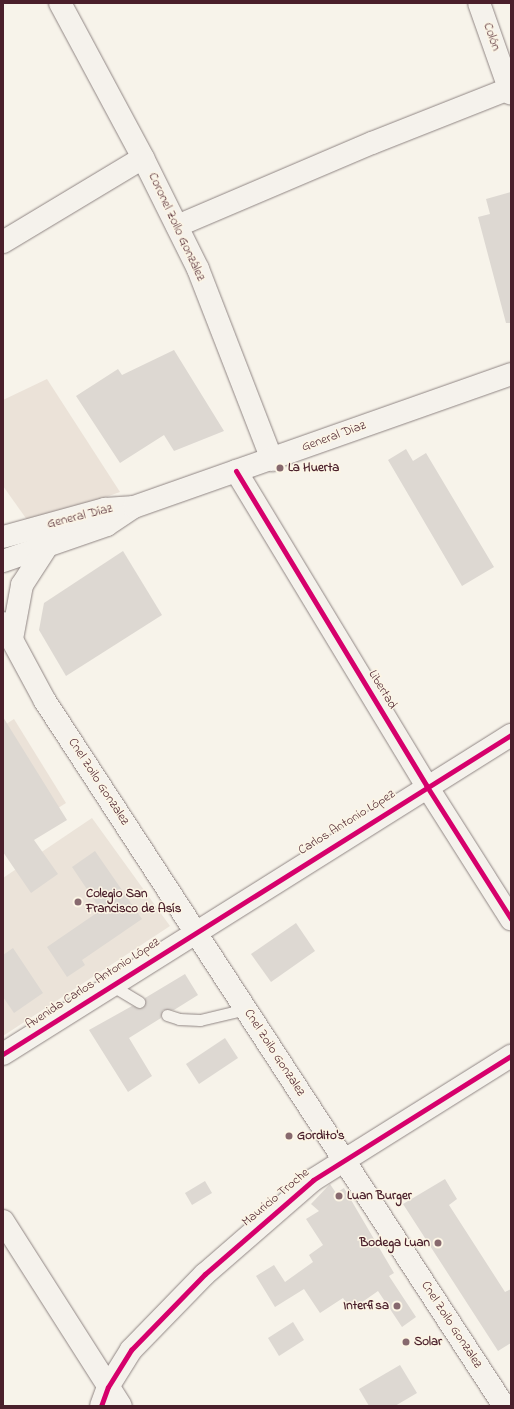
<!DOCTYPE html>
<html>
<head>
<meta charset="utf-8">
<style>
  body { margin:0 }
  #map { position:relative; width:514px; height:1409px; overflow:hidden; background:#f7f3ea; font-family:"Indie Flower",sans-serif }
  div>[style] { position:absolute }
  .built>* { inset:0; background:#ebe3d9 }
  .green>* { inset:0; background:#ebe2d8 }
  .building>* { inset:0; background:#ddd8d2 }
  .roads { filter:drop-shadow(0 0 1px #908684) drop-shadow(0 0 1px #908684) }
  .service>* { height:11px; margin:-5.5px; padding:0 5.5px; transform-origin:5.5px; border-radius:5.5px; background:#f5f2ec }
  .minor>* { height:22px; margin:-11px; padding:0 11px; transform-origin:11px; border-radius:11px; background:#f5f2ec }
  .secondary>* { height:22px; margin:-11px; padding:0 11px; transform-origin:11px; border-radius:11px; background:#f5f2ec }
  .cycleway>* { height:5px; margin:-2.5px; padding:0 2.5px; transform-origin:2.5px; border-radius:2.5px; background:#d6006c }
  .dots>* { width:11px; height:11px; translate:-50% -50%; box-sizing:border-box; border:2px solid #fcf5e5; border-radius:50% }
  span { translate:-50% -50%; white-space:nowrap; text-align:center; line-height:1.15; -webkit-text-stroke:3px #fcf5e5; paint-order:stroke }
  .street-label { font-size:13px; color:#4a1f2b }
  .poi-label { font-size:13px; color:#4a1f2b; font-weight:700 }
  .left { translate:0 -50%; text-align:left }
  .right { translate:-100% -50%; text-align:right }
  .frame { position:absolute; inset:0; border:4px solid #4a1f2b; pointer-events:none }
</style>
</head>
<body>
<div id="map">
  <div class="built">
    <div style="clip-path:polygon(92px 818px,170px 926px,3px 1036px,3px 878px)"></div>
  </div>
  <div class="green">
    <div style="clip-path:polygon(47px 379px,120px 492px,30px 524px,3px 486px,3px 400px)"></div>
    <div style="clip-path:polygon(14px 719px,66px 803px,9px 839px,3px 726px)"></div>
  </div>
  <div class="building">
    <div style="clip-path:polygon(511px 192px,511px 323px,506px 323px,478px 217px,490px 214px,486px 199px)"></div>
    <div style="clip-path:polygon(174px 350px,224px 431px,174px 451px,164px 435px,120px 463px,76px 396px,118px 369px,122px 375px)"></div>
    <div style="clip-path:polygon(406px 449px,413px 461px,426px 453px,494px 567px,462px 586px,388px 460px)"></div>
    <div style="clip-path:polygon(123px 551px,162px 615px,66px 676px,39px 630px,44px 603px)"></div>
    <div style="clip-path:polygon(3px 717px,67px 820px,34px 840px,58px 874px,31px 893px,3px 852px)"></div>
    <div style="clip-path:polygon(95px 851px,142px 919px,82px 960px,85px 965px,67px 977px,47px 947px,101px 910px,72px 867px)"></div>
    <div style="clip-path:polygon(296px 923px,315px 951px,271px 982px,251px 954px)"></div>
    <div style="clip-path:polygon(13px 948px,43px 993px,14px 1013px,3px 997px,3px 955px)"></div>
    <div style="clip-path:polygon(185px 974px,198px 995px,174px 1010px,163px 1010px,161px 1018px,129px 1038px,152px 1076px,128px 1092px,89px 1030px,132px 1006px,143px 1008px,145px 998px)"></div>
    <div style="clip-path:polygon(225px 1038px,238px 1058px,199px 1084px,186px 1064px)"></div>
    <div style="clip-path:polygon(445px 1179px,457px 1199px,449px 1205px,505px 1292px,511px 1289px,511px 1343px,498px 1351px,403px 1204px)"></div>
    <div style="clip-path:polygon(205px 1181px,212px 1193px,192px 1205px,185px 1193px)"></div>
    <div style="clip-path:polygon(330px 1184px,336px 1193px,344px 1188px,394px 1273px,389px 1276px,416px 1317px,402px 1327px,378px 1291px,351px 1310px,343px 1298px,320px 1313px,304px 1289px,275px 1307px,256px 1276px,274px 1265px,285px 1282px,313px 1262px,309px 1255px,323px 1245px,306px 1219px,319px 1211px,311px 1204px)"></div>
    <div style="clip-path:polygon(293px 1322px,304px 1340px,279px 1356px,268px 1338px)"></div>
    <div style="clip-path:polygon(400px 1365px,417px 1393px,395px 1406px,369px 1406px,359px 1389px)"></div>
  </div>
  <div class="roads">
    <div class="service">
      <div style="left:111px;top:985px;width:33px;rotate:31deg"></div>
      <div style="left:167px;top:1015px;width:13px;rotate:18deg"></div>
      <div style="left:179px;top:1019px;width:21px;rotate:3deg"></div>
      <div style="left:200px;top:1020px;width:47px;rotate:-13.4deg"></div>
    </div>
    <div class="minor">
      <div style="left:60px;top:3px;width:176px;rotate:61.8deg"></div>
      <div style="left:143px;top:158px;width:124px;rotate:63.6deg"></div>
      <div style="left:198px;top:269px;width:205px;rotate:68.8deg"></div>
      <div style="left:479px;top:3px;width:96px;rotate:70.6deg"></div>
      <div style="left:177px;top:226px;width:212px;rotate:-23.1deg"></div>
      <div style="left:372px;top:143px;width:149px;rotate:-21.6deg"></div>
      <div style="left:3px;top:242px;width:163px;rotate:-31deg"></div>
      <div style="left:236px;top:471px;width:367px;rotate:58.8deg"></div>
      <div style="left:426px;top:785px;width:159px;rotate:57.6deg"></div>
      <div style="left:3px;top:1054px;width:600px;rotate:-32.13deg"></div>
      <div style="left:3px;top:1221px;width:219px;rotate:57.5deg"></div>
      <div style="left:101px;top:1406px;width:20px;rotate:-70deg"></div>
      <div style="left:108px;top:1387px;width:44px;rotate:-58.1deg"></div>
      <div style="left:131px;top:1350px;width:106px;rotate:-45.8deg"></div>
      <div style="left:205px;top:1274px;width:143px;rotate:-41deg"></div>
      <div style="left:313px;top:1180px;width:234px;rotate:-32.1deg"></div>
    </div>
    <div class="secondary">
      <div style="left:3px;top:537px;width:106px;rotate:-15.4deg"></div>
      <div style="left:105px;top:509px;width:26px;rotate:-4deg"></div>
      <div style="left:3px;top:561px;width:110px;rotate:-19.1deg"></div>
      <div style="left:107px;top:525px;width:32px;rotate:-34deg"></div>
      <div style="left:134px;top:507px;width:400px;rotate:-19.4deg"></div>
      <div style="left:3px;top:623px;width:89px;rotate:61.7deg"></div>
      <div style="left:45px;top:701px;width:841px;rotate:56.93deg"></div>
      <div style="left:12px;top:639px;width:55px;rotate:-79.5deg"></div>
      <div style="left:22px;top:585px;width:44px;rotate:-57deg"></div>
    </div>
  </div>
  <div class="cycleway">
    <div style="left:236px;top:471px;width:367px;rotate:58.8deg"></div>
    <div style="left:426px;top:785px;width:159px;rotate:57.6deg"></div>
    <div style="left:3px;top:1054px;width:600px;rotate:-32.13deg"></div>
    <div style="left:101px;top:1406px;width:20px;rotate:-70deg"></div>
    <div style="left:108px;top:1387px;width:44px;rotate:-58.1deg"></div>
    <div style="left:131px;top:1350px;width:106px;rotate:-45.8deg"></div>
    <div style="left:205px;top:1274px;width:143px;rotate:-41deg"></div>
    <div style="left:313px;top:1180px;width:234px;rotate:-32.1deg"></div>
  </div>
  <div class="dots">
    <div style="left:280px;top:468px;background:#87696e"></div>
    <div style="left:78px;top:902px;background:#87696e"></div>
    <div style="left:289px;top:1136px;background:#87696e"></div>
    <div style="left:339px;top:1196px;background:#87696e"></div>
    <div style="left:438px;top:1243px;background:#87696e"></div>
    <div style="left:397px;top:1306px;background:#87696e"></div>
    <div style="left:406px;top:1342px;background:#87696e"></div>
  </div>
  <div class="street-label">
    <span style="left:491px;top:37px;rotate:71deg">Colón</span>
    <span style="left:176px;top:227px;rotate:65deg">Coronel Zoilo González</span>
    <span style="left:334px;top:437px;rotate:-20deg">General Diaz</span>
    <span style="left:80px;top:517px;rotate:-14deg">General Díaz</span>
    <span style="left:382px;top:690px;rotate:59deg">Libertad</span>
    <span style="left:98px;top:782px;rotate:57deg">Cnel Zoilo Gonzalez</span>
    <span style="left:347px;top:823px;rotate:-32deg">Carlos Antonio López</span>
    <span style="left:93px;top:984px;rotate:-33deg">Avenida Carlos Antonio López</span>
    <span style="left:274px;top:1053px;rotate:57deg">Cnel Zoilo Gonzalez</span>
    <span style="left:276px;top:1198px;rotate:-40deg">Mauricio Troche</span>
    <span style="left:451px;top:1325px;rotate:57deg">Cnel Zoilo Gonzalez</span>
  </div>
  <div class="poi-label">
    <span class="left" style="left:288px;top:468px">La Huerta</span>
    <span class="left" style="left:86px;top:902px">Colegio San<br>Francisco de Asís</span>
    <span class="left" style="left:297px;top:1136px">Gordito's</span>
    <span class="left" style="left:347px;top:1196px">Luan Burger</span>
    <span class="right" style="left:430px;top:1243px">Bodega Luan</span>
    <span class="right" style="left:389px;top:1306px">Interfisa</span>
    <span class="left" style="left:414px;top:1342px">Solar</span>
  </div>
  <div class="frame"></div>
</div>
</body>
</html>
